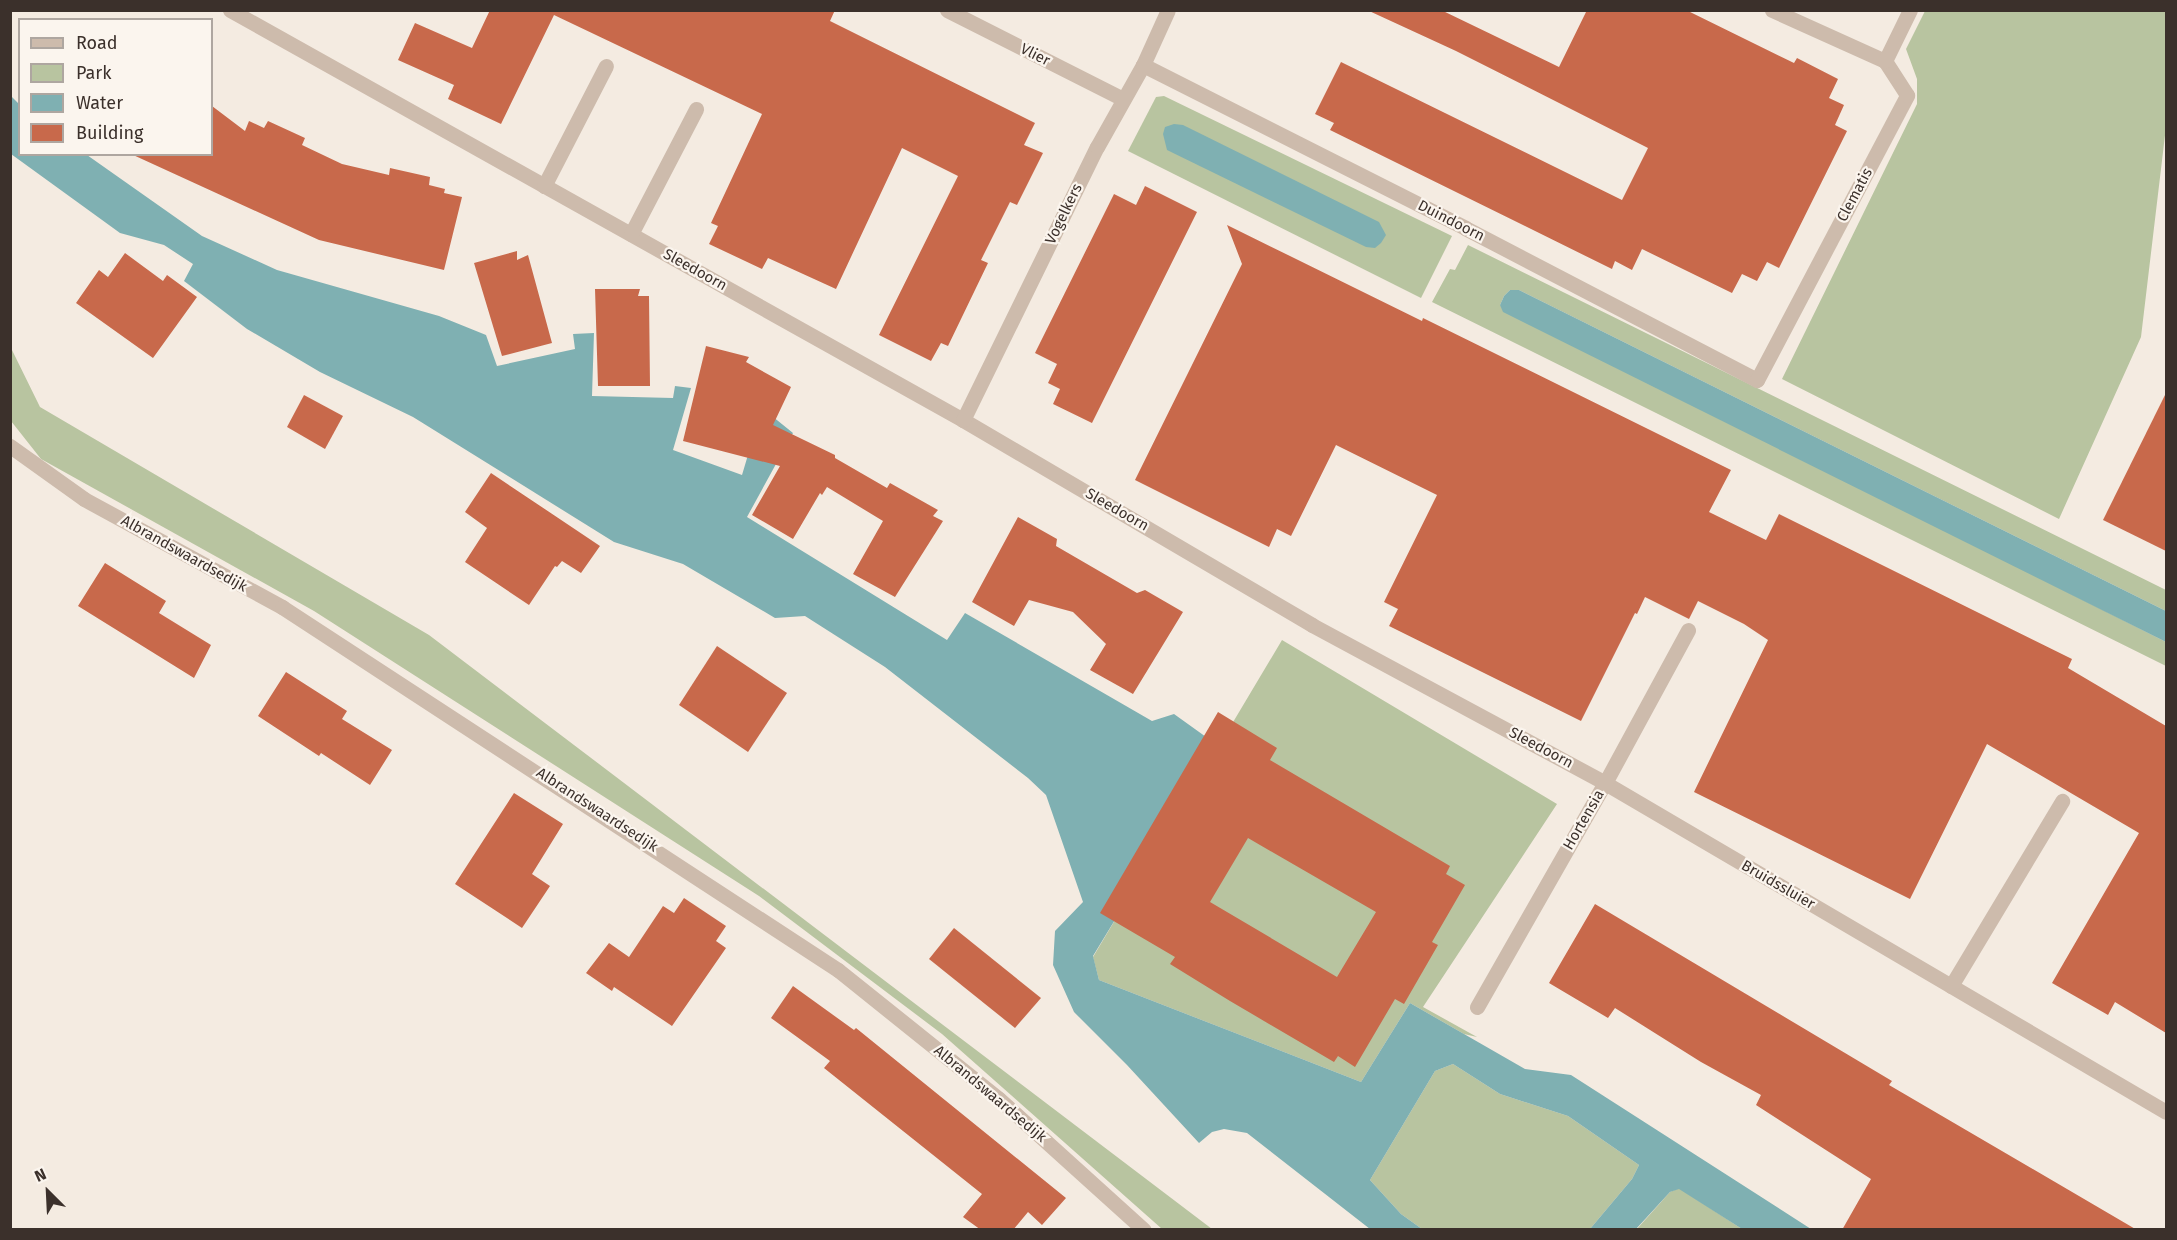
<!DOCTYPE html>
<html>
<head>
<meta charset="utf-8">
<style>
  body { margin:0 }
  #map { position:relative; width:2177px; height:1240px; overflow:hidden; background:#f4ebe1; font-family:"Fira Sans",sans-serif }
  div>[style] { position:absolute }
  .green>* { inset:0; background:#b8c4a0 }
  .water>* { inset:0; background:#7fb0b2 }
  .building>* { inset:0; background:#c8694b }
  .service>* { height:15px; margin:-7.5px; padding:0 7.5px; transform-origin:7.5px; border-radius:7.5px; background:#cdbbac }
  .minor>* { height:15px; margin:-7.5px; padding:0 7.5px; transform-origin:7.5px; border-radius:7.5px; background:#cdbbac }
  span { translate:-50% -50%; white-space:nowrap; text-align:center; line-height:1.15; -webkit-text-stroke:4.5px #fbf5ee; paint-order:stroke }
  .street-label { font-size:15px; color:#3b302b }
  .frame { position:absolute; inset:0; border:12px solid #3b302b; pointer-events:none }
  .legend { position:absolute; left:18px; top:18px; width:195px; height:138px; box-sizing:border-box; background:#fbf5ee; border:2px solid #aea6a0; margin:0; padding:8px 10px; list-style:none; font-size:18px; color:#3b302b }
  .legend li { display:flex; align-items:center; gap:12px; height:30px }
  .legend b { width:30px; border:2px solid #aea6a0 }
  .north { position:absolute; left:18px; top:1162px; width:60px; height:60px; -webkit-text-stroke:4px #fbf5ee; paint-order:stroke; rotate:336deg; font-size:16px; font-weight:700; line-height:24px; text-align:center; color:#3b302b }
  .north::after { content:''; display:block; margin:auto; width:21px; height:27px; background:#3b302b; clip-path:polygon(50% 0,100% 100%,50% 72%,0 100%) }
</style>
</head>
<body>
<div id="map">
  <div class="green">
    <div style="clip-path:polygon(1925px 11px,2166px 11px,2166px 127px,2141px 337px,2059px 519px,1782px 379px,1917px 104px,1917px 79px,1906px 49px)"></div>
    <div style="clip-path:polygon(1164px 96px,1452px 236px,1421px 298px,1128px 151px,1156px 97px)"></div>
    <div style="clip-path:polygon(1468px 245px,2166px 590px,2166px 611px,1519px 290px,1510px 290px,1504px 296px,1500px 305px,2166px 642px,2166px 666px,1432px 302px,1450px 269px,1455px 270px)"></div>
    <div style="clip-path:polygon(11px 348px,40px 407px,429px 635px,1212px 1229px,1162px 1229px,942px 1034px,759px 896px,314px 611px,41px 459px,11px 421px)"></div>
    <div style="clip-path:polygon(1282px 640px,1557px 804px,1423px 1007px,1477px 1037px,1464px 1034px,1410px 1003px,1361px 1082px,1099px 980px,1093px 957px)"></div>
    <div style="clip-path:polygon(1453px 1064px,1500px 1094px,1568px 1116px,1639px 1165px,1632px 1179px,1590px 1229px,1422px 1229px,1401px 1214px,1370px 1180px,1435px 1071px)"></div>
    <div style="clip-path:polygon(1679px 1188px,1742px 1229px,1636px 1230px,1670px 1192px)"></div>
  </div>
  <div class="water">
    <div style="clip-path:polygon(10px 95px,19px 104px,20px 154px,87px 155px,202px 236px,277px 270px,439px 316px,486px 335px,497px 366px,575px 349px,573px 334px,594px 333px,592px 396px,673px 398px,675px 386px,691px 388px,673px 450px,742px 475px,762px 408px,793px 433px,747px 517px,947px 640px,965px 613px,1152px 721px,1174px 714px,1220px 747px,1093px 956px,1099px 980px,1361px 1082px,1410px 1003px,1525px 1069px,1571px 1075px,1811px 1229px,1742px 1229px,1679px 1189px,1670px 1192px,1636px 1229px,1590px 1229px,1632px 1179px,1639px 1165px,1568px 1116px,1500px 1094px,1453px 1064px,1435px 1071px,1370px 1180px,1401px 1214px,1422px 1229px,1370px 1229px,1247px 1133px,1224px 1129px,1212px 1132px,1199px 1143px,1127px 1065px,1074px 1012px,1053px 965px,1055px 931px,1083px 902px,1046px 795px,1028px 778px,885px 667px,805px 616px,775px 618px,683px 564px,614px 542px,413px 417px,320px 372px,247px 329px,184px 281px,193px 264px,164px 245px,120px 233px,11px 154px)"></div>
    <div style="clip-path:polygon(1174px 124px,1183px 125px,1379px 222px,1386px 235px,1381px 243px,1375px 248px,1366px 247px,1167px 150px,1163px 134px,1165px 127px)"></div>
    <div style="clip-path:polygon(1510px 290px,1519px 290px,2166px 611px,2166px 642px,1503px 312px,1500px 305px,1504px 296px)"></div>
  </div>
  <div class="building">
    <div style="clip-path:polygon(490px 10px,835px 10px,830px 21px,1035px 123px,1024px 145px,1043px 153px,1017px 205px,1010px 202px,981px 260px,988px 263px,948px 346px,941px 343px,931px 361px,879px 335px,958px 176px,902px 148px,836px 289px,768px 258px,762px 269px,709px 244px,718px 226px,711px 223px,762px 114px,554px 15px,501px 124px,448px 99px,454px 85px,398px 60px,415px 23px,472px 48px)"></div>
    <div style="clip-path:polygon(1367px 10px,1441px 10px,1559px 67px,1587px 10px,1686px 10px,1794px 63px,1797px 58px,1838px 79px,1829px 98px,1844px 105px,1835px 125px,1847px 131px,1779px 268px,1767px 262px,1757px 281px,1742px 274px,1732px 293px,1642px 249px,1632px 270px,1615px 261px,1612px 269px,1330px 130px,1334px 123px,1315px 114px,1341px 62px,1622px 200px,1648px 148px,1456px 51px)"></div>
    <div style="clip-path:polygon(212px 106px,245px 131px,249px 121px,264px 128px,268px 121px,305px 138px,302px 145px,342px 164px,389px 175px,390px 168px,430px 177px,429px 185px,445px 189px,444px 193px,462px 197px,444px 270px,319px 240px,131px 154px,212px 154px)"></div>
    <div style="clip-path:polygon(1145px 186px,1197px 212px,1092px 423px,1053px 404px,1060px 389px,1048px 383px,1057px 364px,1035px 353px,1114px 194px,1136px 205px)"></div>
    <div style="clip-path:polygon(1227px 225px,1422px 321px,1423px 318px,1731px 470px,1709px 512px,1766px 540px,1779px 514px,2072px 659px,2068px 668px,2166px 726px,2166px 1033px,2115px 1002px,2108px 1015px,2052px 983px,2139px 833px,1987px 744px,1910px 899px,1694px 792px,1768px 640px,1744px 624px,1698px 601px,1689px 619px,1645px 597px,1637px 614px,1635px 613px,1581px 721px,1389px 626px,1398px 609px,1384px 602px,1437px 495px,1336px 445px,1291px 536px,1277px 529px,1269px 547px,1135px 480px,1242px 264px)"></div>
    <div style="clip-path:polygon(517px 251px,517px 260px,528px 255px,552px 343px,502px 356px,474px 263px)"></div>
    <div style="clip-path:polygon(125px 253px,163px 281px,167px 275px,197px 297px,153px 358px,76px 303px,99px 270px,108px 277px)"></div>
    <div style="clip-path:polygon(595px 289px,640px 289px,638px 296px,649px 296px,650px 386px,598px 386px)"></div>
    <div style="clip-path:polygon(706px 346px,749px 357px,746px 362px,791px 387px,773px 425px,835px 455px,835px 458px,887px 488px,890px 483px,938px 510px,933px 516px,943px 521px,895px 597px,853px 574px,883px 521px,827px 487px,822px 495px,820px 493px,793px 539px,752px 515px,780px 466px,683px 441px)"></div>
    <div style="clip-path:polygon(2166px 393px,2166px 551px,2103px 520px)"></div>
    <div style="clip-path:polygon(304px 395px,343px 416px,325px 449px,287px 427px)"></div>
    <div style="clip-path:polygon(491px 473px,600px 546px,581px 573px,562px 561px,557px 567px,555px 566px,529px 605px,465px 562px,487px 528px,465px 512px)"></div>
    <div style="clip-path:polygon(1018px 517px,1057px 539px,1056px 546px,1137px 593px,1145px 590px,1183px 612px,1133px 694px,1090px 670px,1106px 644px,1073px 612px,1029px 600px,1014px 626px,972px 602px)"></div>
    <div style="clip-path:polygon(105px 563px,166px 601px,159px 613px,211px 645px,194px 678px,78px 606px)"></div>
    <div style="clip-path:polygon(717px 646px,787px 693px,748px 752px,679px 705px)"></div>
    <div style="clip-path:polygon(286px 672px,347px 711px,342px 719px,392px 750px,370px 785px,321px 753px,319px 756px,258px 716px)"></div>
    <div style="clip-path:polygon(evenodd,1218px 712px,1277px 748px,1270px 760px,1450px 866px,1446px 874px,1465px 885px,1432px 942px,1438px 945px,1404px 1004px,1395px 999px,1355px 1067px,1338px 1056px,1334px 1062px,1230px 1001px,1170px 964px,1175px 957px,1100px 913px,1218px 712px,1248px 838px,1376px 912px,1337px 977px,1210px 902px,1248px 838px)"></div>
    <div style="clip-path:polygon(514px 793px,563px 824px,532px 874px,550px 886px,522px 928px,455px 884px)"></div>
    <div style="clip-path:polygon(684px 898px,726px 926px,716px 941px,726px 948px,672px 1026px,614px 987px,612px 991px,586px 973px,609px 943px,629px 957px,663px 906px,674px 913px)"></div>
    <div style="clip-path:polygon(1595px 904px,1892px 1081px,1889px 1085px,2137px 1230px,1842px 1230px,1871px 1179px,1756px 1105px,1761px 1095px,1701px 1062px,1615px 1008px,1608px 1018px,1549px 983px)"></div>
    <div style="clip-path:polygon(954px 928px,1041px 998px,1015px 1028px,929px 959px)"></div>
    <div style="clip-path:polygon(793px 986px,854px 1030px,856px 1028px,1066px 1198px,1042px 1225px,1028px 1212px,1013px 1230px,981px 1230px,963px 1217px,982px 1194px,824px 1068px,830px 1061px,771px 1018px)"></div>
  </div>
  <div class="service">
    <div style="left:1477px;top:1007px;width:258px;rotate:-60.3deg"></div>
  </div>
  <div class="minor">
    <div style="left:230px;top:10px;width:840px;rotate:29.22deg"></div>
    <div style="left:963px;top:420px;width:405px;rotate:30.4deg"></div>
    <div style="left:1312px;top:625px;width:333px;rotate:28.3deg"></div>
    <div style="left:1605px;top:783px;width:650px;rotate:30.39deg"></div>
    <div style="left:947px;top:10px;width:197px;rotate:26.8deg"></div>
    <div style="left:1772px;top:10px;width:124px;rotate:24.3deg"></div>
    <div style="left:1143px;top:65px;width:361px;rotate:26.8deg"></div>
    <div style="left:1465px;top:228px;width:329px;rotate:27.5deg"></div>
    <div style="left:1757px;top:380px;width:322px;rotate:-62.2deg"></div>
    <div style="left:1907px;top:95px;width:40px;rotate:-122.9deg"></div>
    <div style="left:1885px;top:61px;width:57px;rotate:-63.9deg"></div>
    <div style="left:544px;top:186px;width:135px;rotate:-62.7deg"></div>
    <div style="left:631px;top:234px;width:141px;rotate:-62.5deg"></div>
    <div style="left:963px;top:420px;width:304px;rotate:-63.9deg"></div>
    <div style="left:1097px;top:147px;width:94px;rotate:-60.7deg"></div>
    <div style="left:1143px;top:65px;width:60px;rotate:-65.6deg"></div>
    <div style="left:10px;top:446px;width:91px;rotate:35.6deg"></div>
    <div style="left:84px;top:499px;width:226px;rotate:28.6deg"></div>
    <div style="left:282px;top:607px;width:664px;rotate:33.14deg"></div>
    <div style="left:838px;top:970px;width:206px;rotate:38.7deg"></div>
    <div style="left:999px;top:1099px;width:195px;rotate:42.1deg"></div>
    <div style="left:1605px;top:783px;width:174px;rotate:-61.5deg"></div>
    <div style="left:1951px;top:986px;width:216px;rotate:-59deg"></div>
  </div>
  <div class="street-label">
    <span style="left:1035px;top:55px;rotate:27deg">Vlier</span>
    <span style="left:1855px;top:195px;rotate:-62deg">Clematis</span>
    <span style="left:1064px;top:214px;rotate:-64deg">Vogelkers</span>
    <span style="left:1451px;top:221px;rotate:27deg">Duindoorn</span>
    <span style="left:695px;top:270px;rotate:29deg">Sleedoorn</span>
    <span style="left:1117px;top:510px;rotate:30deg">Sleedoorn</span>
    <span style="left:184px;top:554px;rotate:29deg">Albrandswaardsedijk</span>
    <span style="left:1541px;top:748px;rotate:28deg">Sleedoorn</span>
    <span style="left:597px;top:810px;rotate:33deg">Albrandswaardsedijk</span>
    <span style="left:1584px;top:820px;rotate:-60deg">Hortensia</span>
    <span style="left:1778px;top:885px;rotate:30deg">Bruidssluier</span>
    <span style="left:990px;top:1094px;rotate:40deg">Albrandswaardsedijk</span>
  </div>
  <div class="frame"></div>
  <ul class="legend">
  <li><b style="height:8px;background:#cdbbac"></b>Road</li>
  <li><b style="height:16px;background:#b8c4a0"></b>Park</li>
  <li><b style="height:16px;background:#7fb0b2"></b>Water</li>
  <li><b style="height:16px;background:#c8694b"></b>Building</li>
  </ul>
  <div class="north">N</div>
</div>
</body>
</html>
